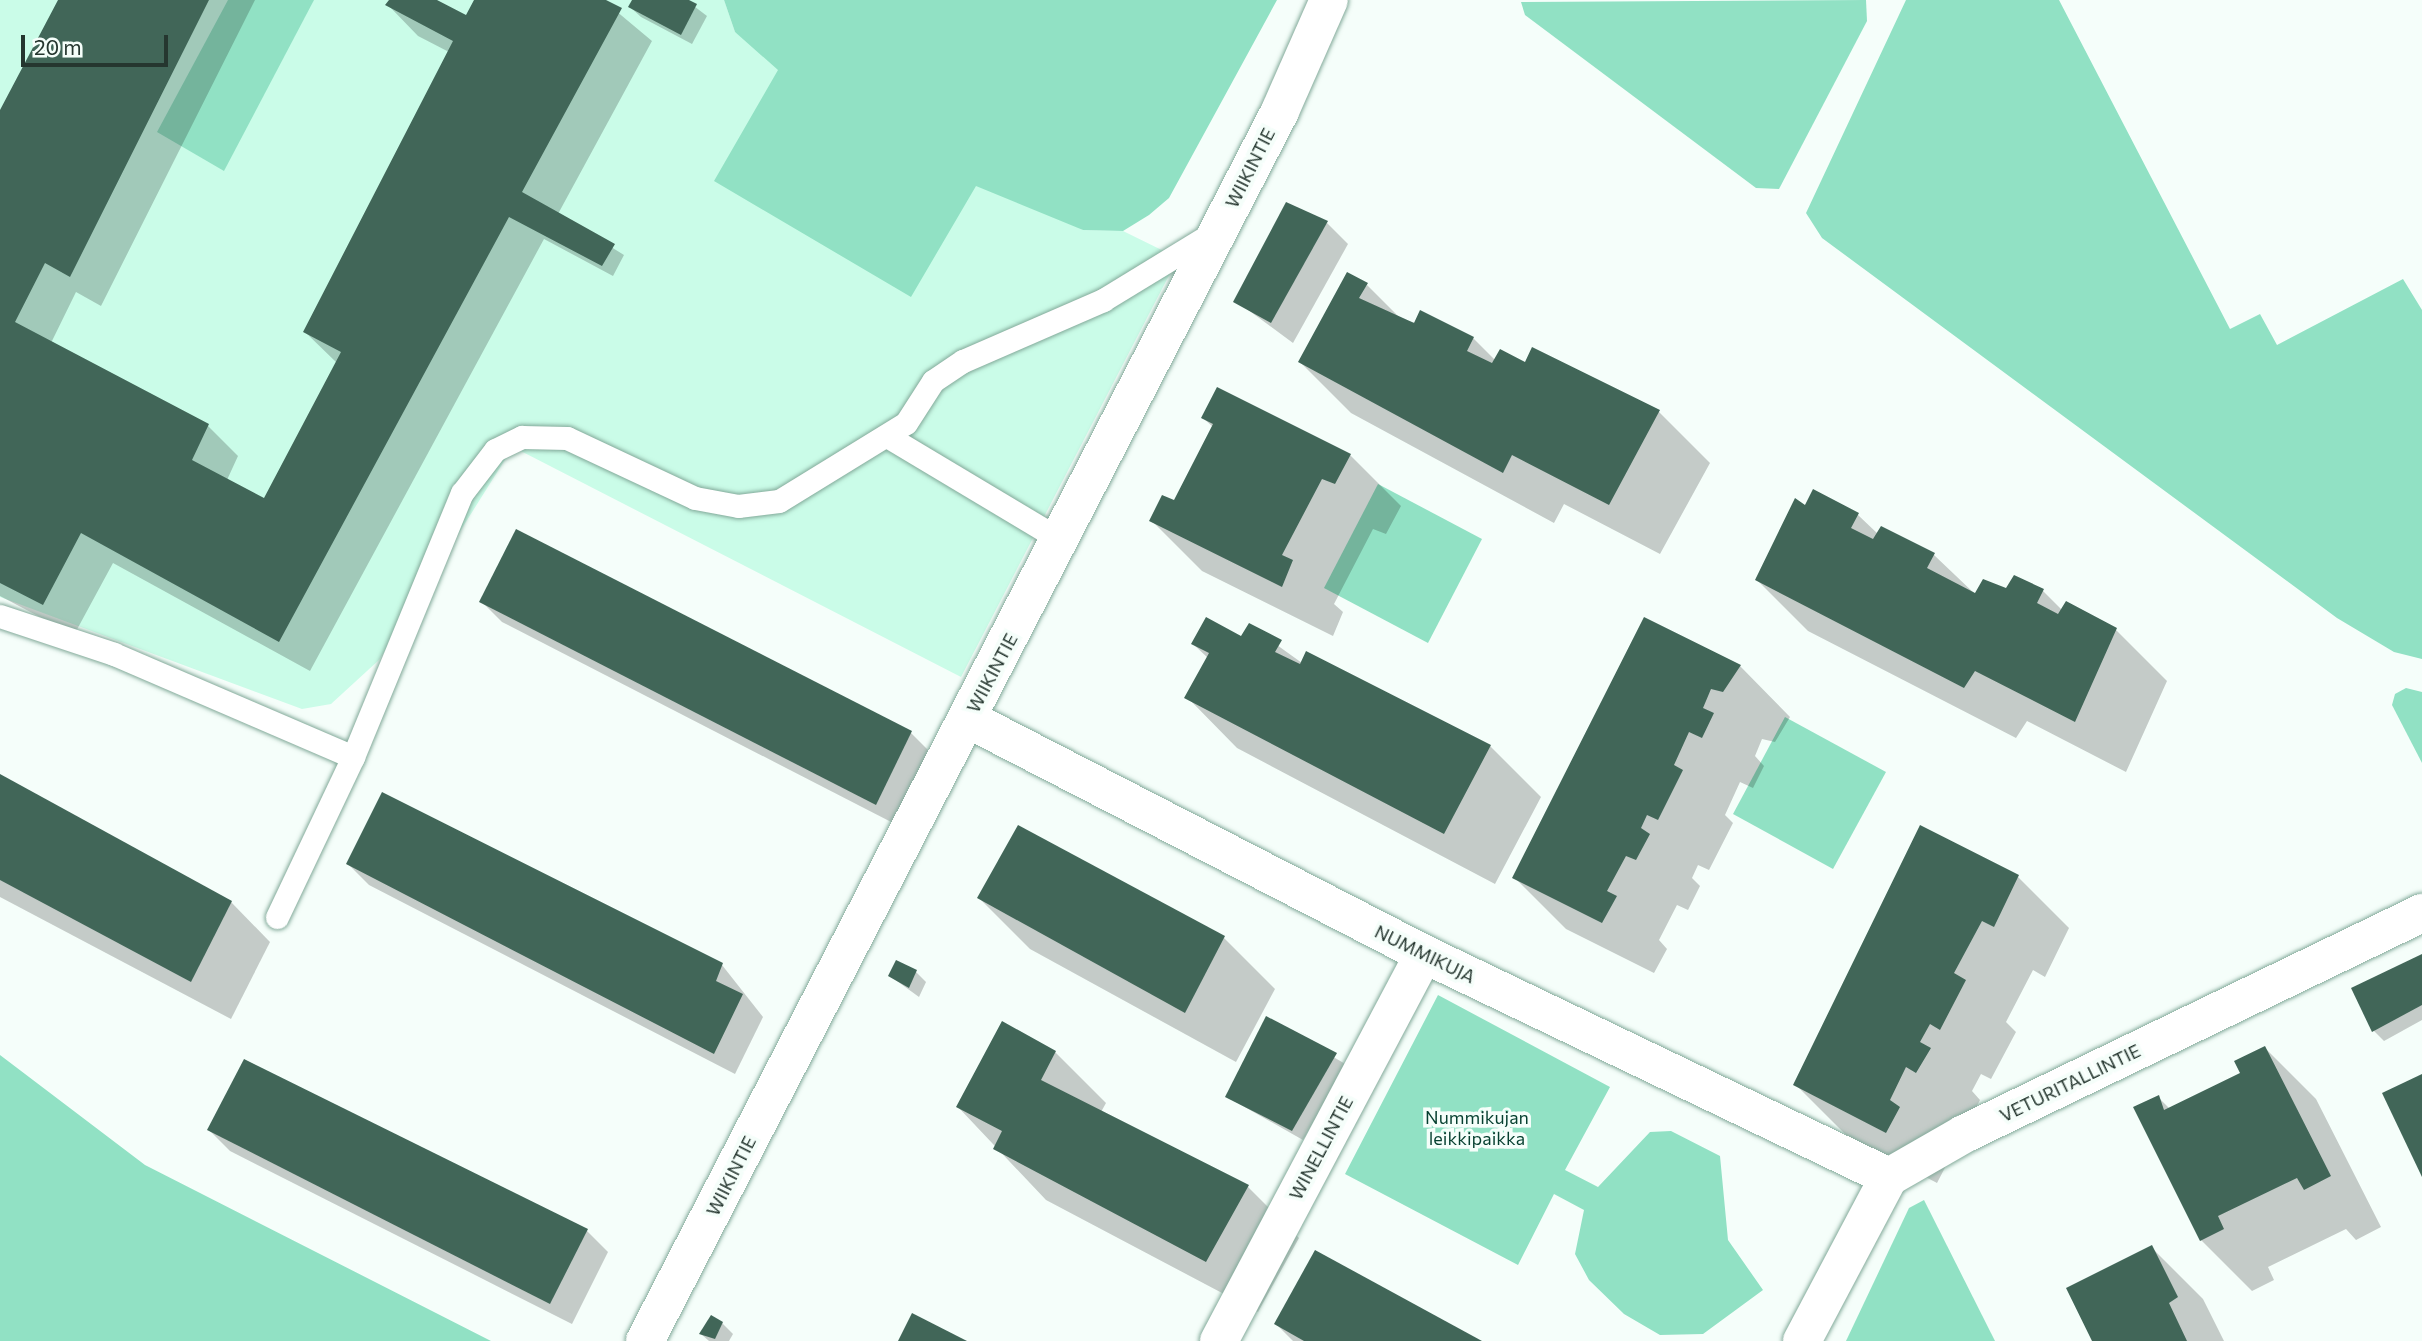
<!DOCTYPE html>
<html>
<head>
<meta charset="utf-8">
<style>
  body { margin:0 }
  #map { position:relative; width:2422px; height:1341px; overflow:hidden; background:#f5fefa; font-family:Commissioner,sans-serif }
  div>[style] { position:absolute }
  .built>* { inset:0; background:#cafce8 }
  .green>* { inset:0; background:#91e1c4 }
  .shadow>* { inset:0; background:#0003 }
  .building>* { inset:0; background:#416658 }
  .roads { filter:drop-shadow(0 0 2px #82a999) drop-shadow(0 0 2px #82a999) }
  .service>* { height:23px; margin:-11.5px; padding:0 11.5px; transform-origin:11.5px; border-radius:11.5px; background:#fff }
  .minor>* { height:38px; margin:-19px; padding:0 19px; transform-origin:19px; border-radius:19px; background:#fff }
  span { translate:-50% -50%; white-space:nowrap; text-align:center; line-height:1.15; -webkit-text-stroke:7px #f5fefa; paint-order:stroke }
  .street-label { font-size:18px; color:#25362f }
  .park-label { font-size:18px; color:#053f2f }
  .scale { position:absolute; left:21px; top:35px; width:147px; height:32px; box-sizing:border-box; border:4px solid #25362f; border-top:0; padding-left:9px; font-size:21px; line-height:24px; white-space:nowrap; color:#25362f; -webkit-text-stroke:5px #f5fefa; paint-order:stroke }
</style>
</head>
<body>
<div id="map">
  <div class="built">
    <div style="clip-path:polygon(0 0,724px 0,735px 32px,1083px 230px,1123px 231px,1178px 258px,961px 677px,513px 447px,379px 660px,331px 704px,302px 709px,0 597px)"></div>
  </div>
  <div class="green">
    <div style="clip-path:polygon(228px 0,314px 0,224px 171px,157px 132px)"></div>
    <div style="clip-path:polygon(724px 0,1277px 0,1169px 198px,1149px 215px,1123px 231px,1083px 230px,976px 186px,911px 297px,714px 181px,778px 70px,735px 32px)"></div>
    <div style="clip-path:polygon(1866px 0,1867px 21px,1779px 189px,1756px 188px,1525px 15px,1521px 2px)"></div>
    <div style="clip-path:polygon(1906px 0,2059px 0,2230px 329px,2260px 314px,2277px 345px,2403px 279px,2422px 310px,2422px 659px,2394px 652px,2337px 618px,1822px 238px,1806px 213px)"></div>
    <div style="clip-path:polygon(1378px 484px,1482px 539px,1428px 643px,1324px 588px)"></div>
    <div style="clip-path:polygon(2406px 688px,2422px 692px,2422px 763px,2392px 705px,2395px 694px)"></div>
    <div style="clip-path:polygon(1785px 717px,1886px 772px,1833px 869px,1733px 814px)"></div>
    <div style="clip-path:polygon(1438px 995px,1610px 1087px,1565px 1170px,1598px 1187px,1650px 1132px,1671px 1131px,1720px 1156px,1728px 1240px,1763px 1290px,1703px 1334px,1660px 1335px,1624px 1314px,1589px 1280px,1575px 1254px,1584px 1210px,1554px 1194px,1518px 1265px,1345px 1174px)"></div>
    <div style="clip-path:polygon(0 1055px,145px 1165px,491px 1341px,0 1341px)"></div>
    <div style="clip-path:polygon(1924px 1200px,1995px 1341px,1846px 1341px,1909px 1208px)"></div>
  </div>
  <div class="shadow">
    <div style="clip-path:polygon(59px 0,255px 0,101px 306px,76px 292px,51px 343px,207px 425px,238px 456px,227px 480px,264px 500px,337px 363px,305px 332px,449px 52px,418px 36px,388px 5px,391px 0,434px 0,466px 18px,476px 0,603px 0,652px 41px,558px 214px,624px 255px,613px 276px,544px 239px,310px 671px,113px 563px,74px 635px,0 596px,0 113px)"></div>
    <div style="clip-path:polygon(634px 0,686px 0,707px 16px,692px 44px,641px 17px,630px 7px)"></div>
    <div style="clip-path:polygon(1327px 223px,1348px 244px,1293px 343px,1236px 301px)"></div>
    <div style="clip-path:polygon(1367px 285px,1401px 319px,1473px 338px,1495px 360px,1659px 412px,1710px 463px,1660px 554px,1564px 504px,1554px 523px,1351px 413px,1300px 362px)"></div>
    <div style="clip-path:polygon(1203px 418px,1350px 455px,1401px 506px,1386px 534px,1373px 529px,1334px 604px,1343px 612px,1333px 636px,1202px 571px,1151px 520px,1175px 503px,1213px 427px)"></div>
    <div style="clip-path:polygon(1814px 491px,1858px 515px,1878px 534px,1934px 555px,1976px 595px,2043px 591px,2063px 611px,2116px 630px,2167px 681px,2126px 772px,2027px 721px,2016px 738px,1808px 631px,1757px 580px)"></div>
    <div style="clip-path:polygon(481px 601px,911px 733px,932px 754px,897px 825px,502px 622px)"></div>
    <div style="clip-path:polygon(1645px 619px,1740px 666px,1790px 717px,1775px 742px,1762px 739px,1755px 756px,1764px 766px,1753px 788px,1740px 782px,1725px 815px,1733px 823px,1709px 870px,1698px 865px,1692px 878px,1700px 886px,1688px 910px,1677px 905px,1659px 940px,1667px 949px,1654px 973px,1566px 929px,1515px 878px)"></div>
    <div style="clip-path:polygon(1249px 625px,1302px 663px,1490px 746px,1541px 797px,1495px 884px,1237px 748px,1187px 697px,1208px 658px,1193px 644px,1242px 638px)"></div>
    <div style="clip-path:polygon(0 776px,231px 902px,270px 942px,231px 1019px,0 897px)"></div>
    <div style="clip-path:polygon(383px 794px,722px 965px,763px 1017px,735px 1074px,369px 885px,348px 864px)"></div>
    <div style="clip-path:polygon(2018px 877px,2069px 928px,2045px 977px,2033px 970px,2006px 1022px,2016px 1032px,1991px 1079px,1981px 1074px,1972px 1091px,1980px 1100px,1937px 1183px,1846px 1135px,1795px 1084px)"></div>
    <div style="clip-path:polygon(979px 898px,1224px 938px,1275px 989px,1236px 1062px,1030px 949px)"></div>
    <div style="clip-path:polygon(2422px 956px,2422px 1020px,2384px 1041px,2374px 1031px)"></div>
    <div style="clip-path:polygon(916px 972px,926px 982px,919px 997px,890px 976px)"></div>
    <div style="clip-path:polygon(1267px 1018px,1347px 1065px,1303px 1140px,1227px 1097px)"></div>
    <div style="clip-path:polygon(2265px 1048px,2316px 1099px,2381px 1227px,2356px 1240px,2346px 1229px,2268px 1267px,2274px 1280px,2252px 1291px,2201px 1240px,2158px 1097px,2170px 1109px,2243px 1074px)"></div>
    <div style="clip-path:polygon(1055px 1052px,1106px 1103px,1101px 1112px,1248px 1187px,1299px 1238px,1258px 1312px,1046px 1200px,958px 1107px)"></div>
    <div style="clip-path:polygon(209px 1130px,587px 1231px,608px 1252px,572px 1324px,230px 1151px)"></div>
    <div style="clip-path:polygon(2152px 1248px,2203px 1299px,2224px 1341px,2094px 1341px)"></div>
    <div style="clip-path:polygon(722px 1323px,733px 1334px,729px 1341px,709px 1341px,701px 1334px)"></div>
    <div style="clip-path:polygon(1276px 1324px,1478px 1341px,1293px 1341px)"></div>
  </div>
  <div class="building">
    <div style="clip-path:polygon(58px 0,209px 0,70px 277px,45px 263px,15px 322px,209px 424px,192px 460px,264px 498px,341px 352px,303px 332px,453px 41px,385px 5px,389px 0,437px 0,466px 15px,474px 0,606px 0,622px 8px,522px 192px,615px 244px,602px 266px,509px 217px,279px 642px,81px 533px,43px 605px,0 583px,0 110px)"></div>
    <div style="clip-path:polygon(632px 0,689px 0,697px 4px,681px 35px,628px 7px)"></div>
    <div style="clip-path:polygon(1286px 202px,1328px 221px,1271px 323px,1233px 302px)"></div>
    <div style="clip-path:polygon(1347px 272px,1368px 283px,1359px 298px,1414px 323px,1420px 310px,1474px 337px,1467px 351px,1492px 363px,1500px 349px,1525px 362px,1532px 347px,1660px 410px,1609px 505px,1512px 455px,1503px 473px,1298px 362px)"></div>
    <div style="clip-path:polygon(1217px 387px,1351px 454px,1335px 484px,1322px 479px,1282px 555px,1293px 560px,1282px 587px,1149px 521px,1162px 495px,1174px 500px,1213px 424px,1201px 418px)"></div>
    <div style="clip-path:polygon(1813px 489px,1859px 513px,1851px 528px,1873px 539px,1881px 526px,1935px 553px,1927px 568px,1975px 593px,1983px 579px,2006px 588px,2014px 575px,2044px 589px,2037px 603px,2058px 614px,2066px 601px,2117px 628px,2075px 722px,1975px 671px,1964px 688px,1755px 580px,1795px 498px,1805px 505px)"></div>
    <div style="clip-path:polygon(516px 529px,912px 731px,876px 805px,479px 602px)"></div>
    <div style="clip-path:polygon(1206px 617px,1241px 636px,1249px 623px,1282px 640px,1275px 652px,1300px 664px,1306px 651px,1491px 745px,1444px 834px,1184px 698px,1209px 653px,1191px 644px)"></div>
    <div style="clip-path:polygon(1644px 617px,1741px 665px,1723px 692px,1711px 689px,1703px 708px,1714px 713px,1702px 738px,1689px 732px,1674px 765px,1683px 770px,1658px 820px,1647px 815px,1641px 828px,1650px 834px,1636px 860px,1626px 856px,1607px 891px,1617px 896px,1602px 923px,1512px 878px)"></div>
    <div style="clip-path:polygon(0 774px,232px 901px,191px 982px,0 880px)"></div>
    <div style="clip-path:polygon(382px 792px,723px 963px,716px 981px,743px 994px,714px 1054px,346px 864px)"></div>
    <div style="clip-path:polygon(1018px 825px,1225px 936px,1185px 1013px,977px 898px)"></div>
    <div style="clip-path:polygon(1920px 825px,2019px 875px,1994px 927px,1982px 921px,1954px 973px,1966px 980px,1940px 1030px,1930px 1024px,1920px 1042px,1931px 1048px,1916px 1073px,1906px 1067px,1890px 1100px,1900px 1107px,1886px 1133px,1793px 1085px)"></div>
    <div style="clip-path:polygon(2422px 954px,2422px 1005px,2372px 1032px,2351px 988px)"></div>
    <div style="clip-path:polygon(896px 960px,917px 970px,909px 988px,888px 976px)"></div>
    <div style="clip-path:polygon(1266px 1016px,1337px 1053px,1292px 1131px,1225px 1097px)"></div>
    <div style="clip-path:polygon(1002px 1021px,1056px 1051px,1041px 1080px,1249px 1185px,1206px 1262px,993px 1149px,1002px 1131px,956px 1107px)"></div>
    <div style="clip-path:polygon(2265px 1046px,2331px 1176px,2304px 1190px,2297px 1178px,2218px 1216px,2224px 1229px,2200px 1241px,2133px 1107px,2159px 1095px,2164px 1110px,2240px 1073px,2234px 1061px)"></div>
    <div style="clip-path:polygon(244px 1059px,588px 1229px,550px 1304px,207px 1130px)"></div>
    <div style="clip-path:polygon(2422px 1074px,2422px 1177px,2382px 1093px)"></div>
    <div style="clip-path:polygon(2152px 1245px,2178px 1297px,2169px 1303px,2187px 1341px,2092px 1341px,2066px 1288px)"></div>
    <div style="clip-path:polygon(1315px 1250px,1482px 1341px,1304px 1341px,1274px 1324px)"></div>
    <div style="clip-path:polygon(912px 1313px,967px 1341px,898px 1341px)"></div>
    <div style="clip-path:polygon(711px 1315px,723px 1322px,715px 1339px,699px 1334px)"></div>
  </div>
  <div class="roads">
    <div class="service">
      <div style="left:887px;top:436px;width:203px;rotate:30.9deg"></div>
      <div style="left:0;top:616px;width:120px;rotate:18.4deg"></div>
      <div style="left:114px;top:654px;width:260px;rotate:23.3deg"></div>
      <div style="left:353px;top:757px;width:286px;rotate:-67.6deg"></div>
      <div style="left:462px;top:493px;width:54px;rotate:-52.5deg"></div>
      <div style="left:495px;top:450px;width:30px;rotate:-26deg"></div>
      <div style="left:522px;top:437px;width:45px;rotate:1.3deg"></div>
      <div style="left:567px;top:438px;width:141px;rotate:25.1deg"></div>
      <div style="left:695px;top:498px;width:44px;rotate:10.5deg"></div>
      <div style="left:738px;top:506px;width:41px;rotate:-7deg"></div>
      <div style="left:779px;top:501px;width:149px;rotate:-31.6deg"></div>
      <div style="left:906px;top:423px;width:50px;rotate:-57.3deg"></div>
      <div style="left:933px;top:381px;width:36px;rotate:-34deg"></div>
      <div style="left:963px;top:361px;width:153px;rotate:-23.5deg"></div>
      <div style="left:1103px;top:300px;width:127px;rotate:-31.4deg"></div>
      <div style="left:277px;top:917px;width:177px;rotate:-64.6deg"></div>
    </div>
    <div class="minor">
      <div style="left:968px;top:719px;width:513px;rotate:27.26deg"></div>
      <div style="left:1424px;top:954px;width:516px;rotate:25.62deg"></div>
      <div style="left:645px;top:1341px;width:1384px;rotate:-62.69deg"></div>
      <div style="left:1280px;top:111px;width:121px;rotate:-66.2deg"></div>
      <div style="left:1219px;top:1341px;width:438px;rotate:-62.1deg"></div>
      <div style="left:1802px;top:1341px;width:186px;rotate:-62.1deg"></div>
      <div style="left:1889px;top:1177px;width:86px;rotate:-29.8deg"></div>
      <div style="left:1964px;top:1134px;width:509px;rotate:-25.76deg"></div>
    </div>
  </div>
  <div class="street-label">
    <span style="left:1250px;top:168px;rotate:-63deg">WIIKINTIE</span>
    <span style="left:992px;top:673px;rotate:-62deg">WIIKINTIE</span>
    <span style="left:1425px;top:954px;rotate:26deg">NUMMIKUJA</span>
    <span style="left:2070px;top:1083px;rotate:-26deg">VETURITALLINTIE</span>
    <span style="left:1321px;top:1148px;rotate:-62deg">WINELLINTIE</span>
    <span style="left:731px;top:1176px;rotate:-63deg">WIIKINTIE</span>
  </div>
  <div class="park-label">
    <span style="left:1477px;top:1128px">Nummikujan<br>leikkipaikka</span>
  </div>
  <div class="scale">20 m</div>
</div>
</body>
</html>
